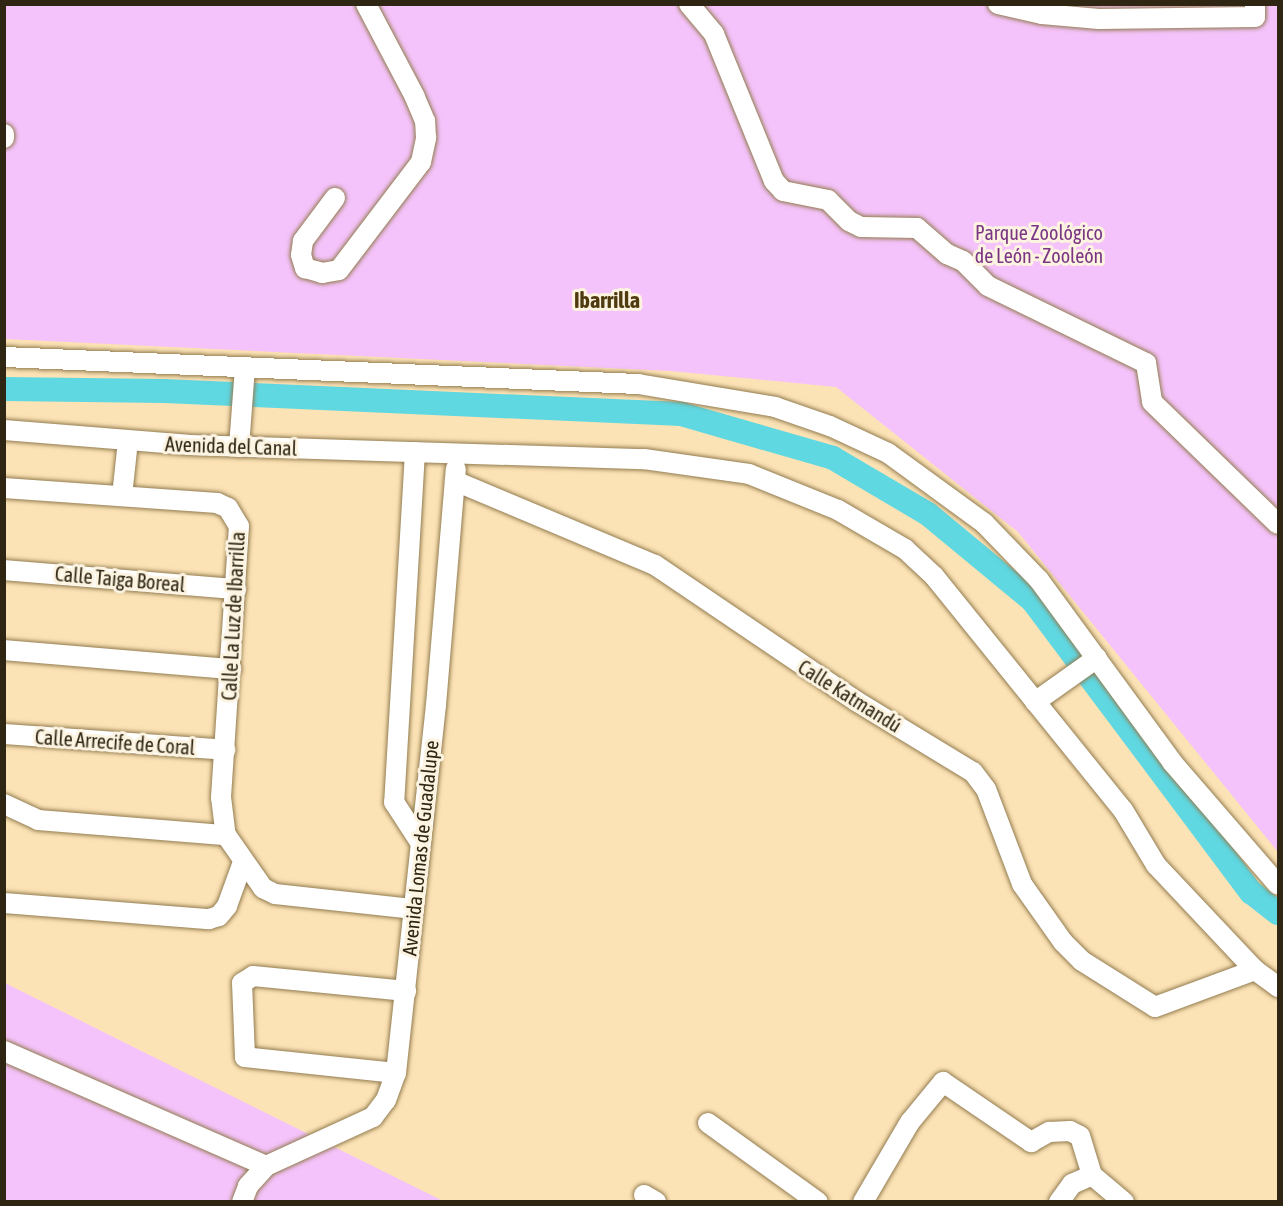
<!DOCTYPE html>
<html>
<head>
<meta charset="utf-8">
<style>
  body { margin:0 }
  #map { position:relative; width:1283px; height:1206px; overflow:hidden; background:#fce3b5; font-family:"Asap Condensed",sans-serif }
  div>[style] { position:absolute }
  .green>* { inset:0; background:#f5c3fb }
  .river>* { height:24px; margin:-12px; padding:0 12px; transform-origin:12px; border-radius:12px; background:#5fd8e2 }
  .roads { filter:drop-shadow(0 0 2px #927c51) drop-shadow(0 0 2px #927c51) }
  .minor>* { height:20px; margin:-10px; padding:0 10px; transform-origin:10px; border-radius:10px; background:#fff }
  span { translate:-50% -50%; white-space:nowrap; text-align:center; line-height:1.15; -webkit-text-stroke:6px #fcf3e0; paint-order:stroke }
  .park-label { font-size:20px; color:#7a3683 }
  .street-label { font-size:20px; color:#2e2513 }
  .quarter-label { font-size:22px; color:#4f3b0f; font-weight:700 }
  .frame { position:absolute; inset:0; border:6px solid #2e2513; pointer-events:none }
</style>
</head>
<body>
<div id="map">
  <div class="green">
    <div style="clip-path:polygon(5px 5px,1278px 5px,1278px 852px,1018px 532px,836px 387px,670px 371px,5px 339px)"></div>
    <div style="clip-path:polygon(5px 983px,443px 1201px,5px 1201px)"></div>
  </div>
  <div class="river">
    <div style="left:4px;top:389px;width:160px;rotate:0.7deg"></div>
    <div style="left:164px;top:391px;width:518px;rotate:2.55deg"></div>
    <div style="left:681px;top:414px;width:158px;rotate:16.1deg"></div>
    <div style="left:833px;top:458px;width:110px;rotate:30.5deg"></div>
    <div style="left:928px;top:514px;width:136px;rotate:39.6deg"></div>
    <div style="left:1033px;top:601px;width:364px;rotate:53.2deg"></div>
    <div style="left:1251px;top:892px;width:34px;rotate:38deg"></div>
  </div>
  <div class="roads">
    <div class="minor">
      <div style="left:689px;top:4px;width:39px;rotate:50deg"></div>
      <div style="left:714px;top:34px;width:159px;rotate:67.8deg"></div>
      <div style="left:774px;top:181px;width:13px;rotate:48deg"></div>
      <div style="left:783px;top:191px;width:46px;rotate:11.3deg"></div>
      <div style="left:828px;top:200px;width:30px;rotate:45deg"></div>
      <div style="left:849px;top:221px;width:13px;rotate:27deg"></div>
      <div style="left:861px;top:227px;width:56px;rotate:1deg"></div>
      <div style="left:917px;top:228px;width:40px;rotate:41deg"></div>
      <div style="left:947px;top:254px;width:17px;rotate:24deg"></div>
      <div style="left:963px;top:261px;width:35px;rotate:45deg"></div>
      <div style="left:988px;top:286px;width:176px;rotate:26deg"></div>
      <div style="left:1146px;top:363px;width:39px;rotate:81deg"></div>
      <div style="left:1152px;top:402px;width:175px;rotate:44.1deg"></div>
      <div style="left:998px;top:4px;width:45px;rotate:12.8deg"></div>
      <div style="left:1042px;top:14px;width:57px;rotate:5deg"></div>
      <div style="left:1099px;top:19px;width:156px;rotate:-0.7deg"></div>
      <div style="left:1255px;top:17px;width:13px;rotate:-90deg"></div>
      <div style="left:4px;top:134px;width:4px;rotate:90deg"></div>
      <div style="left:335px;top:198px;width:54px;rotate:126.7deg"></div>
      <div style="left:303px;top:241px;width:14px;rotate:98deg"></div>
      <div style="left:301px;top:255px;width:14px;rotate:73deg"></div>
      <div style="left:305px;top:268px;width:18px;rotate:16deg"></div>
      <div style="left:322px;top:273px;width:17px;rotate:-10deg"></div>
      <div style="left:339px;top:270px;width:136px;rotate:-52.8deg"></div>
      <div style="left:421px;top:162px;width:25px;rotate:-78deg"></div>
      <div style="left:426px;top:138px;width:17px;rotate:-93deg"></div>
      <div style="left:425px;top:121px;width:26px;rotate:-113deg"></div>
      <div style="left:415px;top:97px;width:105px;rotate:-117.8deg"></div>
      <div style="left:4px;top:357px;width:635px;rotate:2.44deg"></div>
      <div style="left:638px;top:384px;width:139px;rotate:9.5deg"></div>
      <div style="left:775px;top:407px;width:58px;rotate:19.1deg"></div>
      <div style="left:830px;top:426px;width:64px;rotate:25deg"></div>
      <div style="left:888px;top:453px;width:119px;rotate:36.1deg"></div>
      <div style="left:984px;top:523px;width:79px;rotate:46deg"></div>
      <div style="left:1039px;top:580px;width:225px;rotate:53.8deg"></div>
      <div style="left:1172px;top:762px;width:162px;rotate:49.2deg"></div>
      <div style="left:4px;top:430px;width:187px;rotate:4.6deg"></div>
      <div style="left:190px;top:445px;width:454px;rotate:1.8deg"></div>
      <div style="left:644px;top:459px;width:106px;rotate:8.1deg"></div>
      <div style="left:749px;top:474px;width:96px;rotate:22deg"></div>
      <div style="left:838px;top:510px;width:78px;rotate:30.2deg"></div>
      <div style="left:905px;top:549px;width:40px;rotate:43deg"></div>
      <div style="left:934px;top:576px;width:301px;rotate:51.1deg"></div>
      <div style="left:1123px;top:810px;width:64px;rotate:59deg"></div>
      <div style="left:1156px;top:865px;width:144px;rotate:46.7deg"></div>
      <div style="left:239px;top:447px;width:80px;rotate:-85.7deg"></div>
      <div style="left:415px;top:452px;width:351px;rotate:93.4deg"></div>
      <div style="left:394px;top:802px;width:48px;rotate:57deg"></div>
      <div style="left:455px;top:481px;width:217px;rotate:22.8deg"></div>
      <div style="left:655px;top:565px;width:243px;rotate:34.1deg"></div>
      <div style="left:856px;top:701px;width:137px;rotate:31.3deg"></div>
      <div style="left:973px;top:772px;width:21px;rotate:53deg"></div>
      <div style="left:986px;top:789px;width:102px;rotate:69.2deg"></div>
      <div style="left:1022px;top:884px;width:71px;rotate:54.7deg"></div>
      <div style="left:1063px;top:942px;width:27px;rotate:45deg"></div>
      <div style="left:1082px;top:961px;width:86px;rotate:32.2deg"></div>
      <div style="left:1155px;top:1007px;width:107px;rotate:-20.3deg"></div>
      <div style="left:1255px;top:970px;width:29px;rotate:36deg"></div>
      <div style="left:4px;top:488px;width:214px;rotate:4deg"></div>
      <div style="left:217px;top:503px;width:12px;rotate:24deg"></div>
      <div style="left:228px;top:508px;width:21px;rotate:59deg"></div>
      <div style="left:239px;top:526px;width:272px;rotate:93.8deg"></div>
      <div style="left:221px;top:797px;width:38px;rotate:83deg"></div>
      <div style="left:226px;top:835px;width:65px;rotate:55.1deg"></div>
      <div style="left:263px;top:888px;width:13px;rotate:27deg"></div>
      <div style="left:275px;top:894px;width:138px;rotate:6.2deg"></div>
      <div style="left:122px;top:496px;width:55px;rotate:-83.8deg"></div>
      <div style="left:4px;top:570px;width:233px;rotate:4.7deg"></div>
      <div style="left:4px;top:650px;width:228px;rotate:4.8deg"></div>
      <div style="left:1035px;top:702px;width:76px;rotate:-35.4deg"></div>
      <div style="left:4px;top:734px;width:222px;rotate:4.1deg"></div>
      <div style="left:4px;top:804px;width:38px;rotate:25deg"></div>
      <div style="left:38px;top:820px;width:189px;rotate:4.6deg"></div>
      <div style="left:4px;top:903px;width:206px;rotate:4.5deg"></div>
      <div style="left:209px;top:919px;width:10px;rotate:-17deg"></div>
      <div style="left:219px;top:916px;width:13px;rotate:-51deg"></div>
      <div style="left:227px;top:906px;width:47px;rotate:-70deg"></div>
      <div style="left:4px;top:1051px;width:286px;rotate:23.7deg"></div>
      <div style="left:396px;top:1073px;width:152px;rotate:-174deg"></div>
      <div style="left:245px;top:1057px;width:74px;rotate:-92.3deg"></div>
      <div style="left:242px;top:983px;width:13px;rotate:-32deg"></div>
      <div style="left:253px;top:976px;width:154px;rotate:5.6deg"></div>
      <div style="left:708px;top:1123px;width:135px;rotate:35.7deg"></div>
      <div style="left:1092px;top:1175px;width:42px;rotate:40.2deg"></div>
      <div style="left:644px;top:1195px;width:14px;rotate:30deg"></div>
      <div style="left:242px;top:1202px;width:17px;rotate:-69deg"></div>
      <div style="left:248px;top:1186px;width:27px;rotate:-48deg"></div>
      <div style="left:266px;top:1166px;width:118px;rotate:-24.6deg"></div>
      <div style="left:373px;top:1117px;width:21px;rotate:-53deg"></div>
      <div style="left:386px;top:1100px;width:29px;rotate:-70deg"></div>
      <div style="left:396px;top:1073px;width:370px;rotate:-83.8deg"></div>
      <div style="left:436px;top:705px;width:237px;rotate:-85.2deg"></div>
      <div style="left:863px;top:1202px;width:93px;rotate:-59.6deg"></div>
      <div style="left:910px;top:1122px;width:52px;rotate:-50.5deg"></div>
      <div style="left:943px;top:1082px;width:107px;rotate:34.3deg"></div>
      <div style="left:1031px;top:1142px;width:21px;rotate:-29deg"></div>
      <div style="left:1049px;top:1132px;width:21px;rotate:-3deg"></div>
      <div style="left:1070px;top:1131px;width:11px;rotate:27deg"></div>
      <div style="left:1080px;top:1136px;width:41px;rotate:72.9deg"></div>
      <div style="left:1059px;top:1202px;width:22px;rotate:-54deg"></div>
      <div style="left:1072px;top:1184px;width:22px;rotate:-24deg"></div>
    </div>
  </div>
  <div class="park-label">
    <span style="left:1039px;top:244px">Parque Zoológico<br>de León - Zooleón</span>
  </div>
  <div class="street-label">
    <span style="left:231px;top:446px;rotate:2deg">Avenida del Canal</span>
    <span style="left:120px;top:579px;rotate:5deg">Calle Taiga Boreal</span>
    <span style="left:233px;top:616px;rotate:-87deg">Calle La Luz de Ibarrilla</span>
    <span style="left:850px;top:696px;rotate:32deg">Calle Katmandú</span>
    <span style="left:115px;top:742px;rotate:4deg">Calle Arrecife de Coral</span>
    <span style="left:420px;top:848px;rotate:-84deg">Avenida Lomas de Guadalupe</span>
  </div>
  <div class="quarter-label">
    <span style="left:607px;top:301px">Ibarrilla</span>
  </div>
  <div class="frame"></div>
</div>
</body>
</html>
